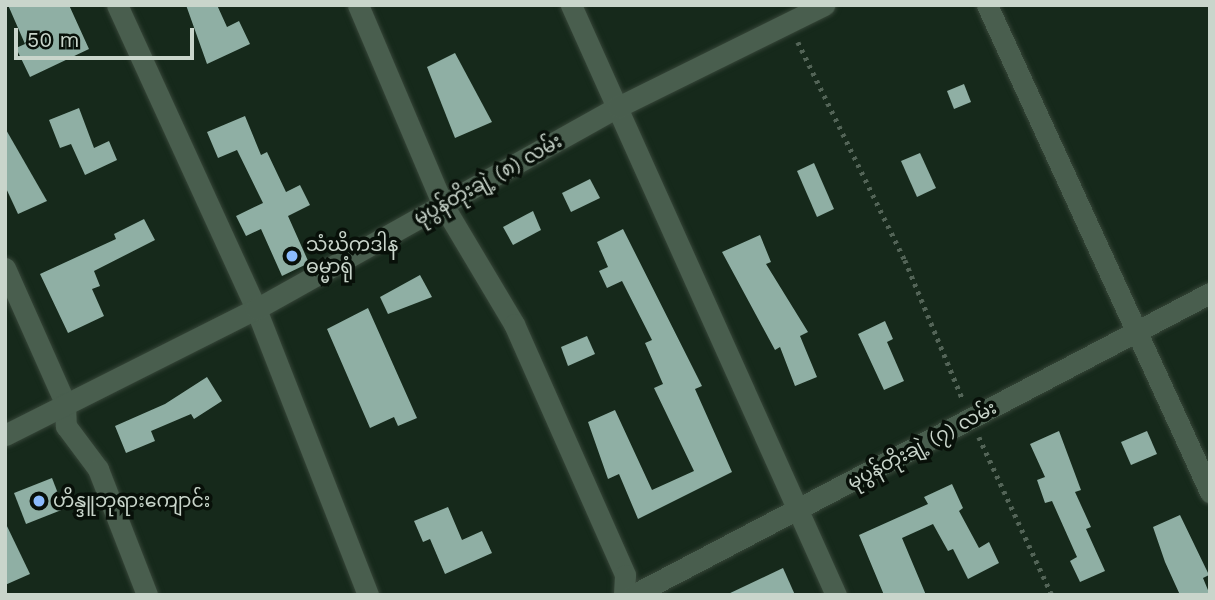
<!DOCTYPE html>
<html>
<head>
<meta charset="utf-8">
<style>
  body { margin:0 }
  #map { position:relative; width:1215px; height:600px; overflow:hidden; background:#16291b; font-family:"Work Sans","Noto Sans Myanmar",sans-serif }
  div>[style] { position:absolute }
  .building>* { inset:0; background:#8fafa4 }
  .path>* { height:4.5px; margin-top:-2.25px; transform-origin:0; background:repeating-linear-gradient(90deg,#536457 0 3.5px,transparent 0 8.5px) }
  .roads { filter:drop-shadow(0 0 2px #364538) drop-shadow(0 0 2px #364538) }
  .street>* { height:21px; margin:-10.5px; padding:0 10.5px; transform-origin:10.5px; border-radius:10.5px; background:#495e4e }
  .dots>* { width:19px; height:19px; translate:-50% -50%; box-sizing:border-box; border:4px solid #081009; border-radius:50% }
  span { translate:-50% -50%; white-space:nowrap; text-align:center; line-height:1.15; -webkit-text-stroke:7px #081009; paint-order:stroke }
  .street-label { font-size:19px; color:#c9d5cb }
  .poi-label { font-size:19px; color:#c9d5cb }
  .left { translate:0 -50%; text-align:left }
  .frame { position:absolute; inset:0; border:7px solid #c9d5cb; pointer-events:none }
  .scale { position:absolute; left:14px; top:28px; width:180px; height:32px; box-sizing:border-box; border:4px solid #c9d5cb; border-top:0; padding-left:9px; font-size:21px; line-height:24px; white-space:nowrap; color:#c9d5cb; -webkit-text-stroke:5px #081009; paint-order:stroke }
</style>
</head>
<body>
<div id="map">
  <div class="building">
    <div style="clip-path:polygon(8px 5px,69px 5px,89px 49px,30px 77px,16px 48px,25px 44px)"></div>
    <div style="clip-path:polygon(186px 5px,217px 5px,227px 27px,239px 21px,250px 44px,207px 64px)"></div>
    <div style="clip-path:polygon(455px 53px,492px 122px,455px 138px,427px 67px)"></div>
    <div style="clip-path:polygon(964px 84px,971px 102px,954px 109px,947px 91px)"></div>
    <div style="clip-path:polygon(79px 108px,94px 148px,109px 141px,117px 160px,85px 175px,71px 144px,60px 148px,49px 120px)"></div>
    <div style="clip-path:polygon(245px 116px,261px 155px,267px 152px,286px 192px,300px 185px,310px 205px,288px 216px,309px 263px,282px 276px,261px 229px,246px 236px,236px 216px,263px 203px,237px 150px,218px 158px,207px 132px)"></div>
    <div style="clip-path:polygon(5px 128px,47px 201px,18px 214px,5px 186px)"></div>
    <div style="clip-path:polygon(920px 153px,936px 188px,917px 197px,901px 161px)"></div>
    <div style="clip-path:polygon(814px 163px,834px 209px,817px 217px,797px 171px)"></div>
    <div style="clip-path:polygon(590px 179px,600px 198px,571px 212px,562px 193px)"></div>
    <div style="clip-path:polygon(533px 211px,541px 230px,513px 245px,503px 227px)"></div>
    <div style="clip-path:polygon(144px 219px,155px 240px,94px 271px,100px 286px,92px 289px,104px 316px,68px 333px,40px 274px,116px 239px,114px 234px)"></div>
    <div style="clip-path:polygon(623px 229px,702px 386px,695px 389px,732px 472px,638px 519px,619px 474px,608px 479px,588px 422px,615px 410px,652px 490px,694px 471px,654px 388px,663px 384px,645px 343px,652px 340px,622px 281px,607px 288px,599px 271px,608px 267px,597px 242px)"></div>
    <div style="clip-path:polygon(760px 235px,771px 262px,766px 264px,808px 332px,800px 336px,817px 377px,795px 386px,780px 347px,775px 350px,722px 252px)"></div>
    <div style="clip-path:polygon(420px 275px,432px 297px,388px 314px,380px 297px)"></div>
    <div style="clip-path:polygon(368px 308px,417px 418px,398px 426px,394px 417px,370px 428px,327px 329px)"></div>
    <div style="clip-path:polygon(885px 321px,893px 339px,887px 342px,904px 381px,884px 390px,858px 334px)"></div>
    <div style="clip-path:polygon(587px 336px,595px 354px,568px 366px,561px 347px)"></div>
    <div style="clip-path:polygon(207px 377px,222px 401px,194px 419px,191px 414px,151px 431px,155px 441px,126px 453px,115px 426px,165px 404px)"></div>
    <div style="clip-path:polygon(1059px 431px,1081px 490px,1075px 492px,1091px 527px,1086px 529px,1105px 571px,1080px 582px,1070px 561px,1077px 557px,1052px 501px,1045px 503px,1037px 480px,1045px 477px,1030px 444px)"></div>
    <div style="clip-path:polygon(1147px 431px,1157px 454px,1131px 465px,1121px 442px)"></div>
    <div style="clip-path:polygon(52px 478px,64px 509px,26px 524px,14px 493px)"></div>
    <div style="clip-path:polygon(952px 484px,963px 508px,959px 511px,979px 548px,989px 542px,999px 563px,968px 579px,953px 549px,948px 551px,933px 524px,902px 538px,926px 595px,884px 595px,859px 535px,928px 504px,924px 497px)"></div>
    <div style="clip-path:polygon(448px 507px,462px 540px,482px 531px,492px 553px,445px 574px,430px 539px,423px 542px,414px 521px)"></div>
    <div style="clip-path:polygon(1180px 515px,1209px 575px,1203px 578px,1210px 595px,1180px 595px,1165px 562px,1153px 527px)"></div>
    <div style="clip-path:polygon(5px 522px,30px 574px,5px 585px)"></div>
    <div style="clip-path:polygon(783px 568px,795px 595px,726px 595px)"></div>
  </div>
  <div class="path">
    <div style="left:798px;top:42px;width:243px;rotate:63.9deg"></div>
    <div style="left:905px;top:260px;width:152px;rotate:67.5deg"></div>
    <div style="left:979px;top:437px;width:174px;rotate:65.2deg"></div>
  </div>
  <div class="roads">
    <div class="street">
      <div style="left:117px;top:5px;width:334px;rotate:65.4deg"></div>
      <div style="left:256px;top:309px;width:307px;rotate:68.6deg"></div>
      <div style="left:358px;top:5px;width:217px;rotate:67deg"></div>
      <div style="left:443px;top:205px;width:139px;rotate:59.2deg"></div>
      <div style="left:514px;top:324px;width:274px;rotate:66.1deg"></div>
      <div style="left:625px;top:575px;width:20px;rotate:93deg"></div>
      <div style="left:571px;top:5px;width:647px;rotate:65.81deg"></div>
      <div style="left:987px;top:5px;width:536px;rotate:65.4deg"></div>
      <div style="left:5px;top:268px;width:148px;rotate:66deg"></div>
      <div style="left:65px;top:403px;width:23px;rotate:88deg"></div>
      <div style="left:66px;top:426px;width:54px;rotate:53.3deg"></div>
      <div style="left:98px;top:469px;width:135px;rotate:68.7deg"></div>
      <div style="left:5px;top:435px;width:281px;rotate:-26.7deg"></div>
      <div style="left:256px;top:309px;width:415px;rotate:-29.2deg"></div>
      <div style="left:618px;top:107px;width:230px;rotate:-26.3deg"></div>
      <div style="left:633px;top:595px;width:651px;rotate:-27.63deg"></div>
    </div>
  </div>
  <div class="dots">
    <div style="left:292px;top:256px;background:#8bbafc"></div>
    <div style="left:39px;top:501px;background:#8bbafc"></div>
  </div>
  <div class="street-label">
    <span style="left:488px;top:180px;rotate:-29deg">မုပွန်တိုးချဲ့ (၈) လမ်း</span>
    <span style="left:922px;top:445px;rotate:-28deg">မုပွန်တိုးချဲ့ (၇) လမ်း</span>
  </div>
  <div class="poi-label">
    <span class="left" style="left:306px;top:256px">သံဃိကဒါန<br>ဓမ္မာရုံ</span>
    <span class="left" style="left:53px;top:501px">ဟိန္ဒူဘုရားကျောင်း</span>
  </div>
  <div class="frame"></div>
  <div class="scale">50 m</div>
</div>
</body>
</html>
